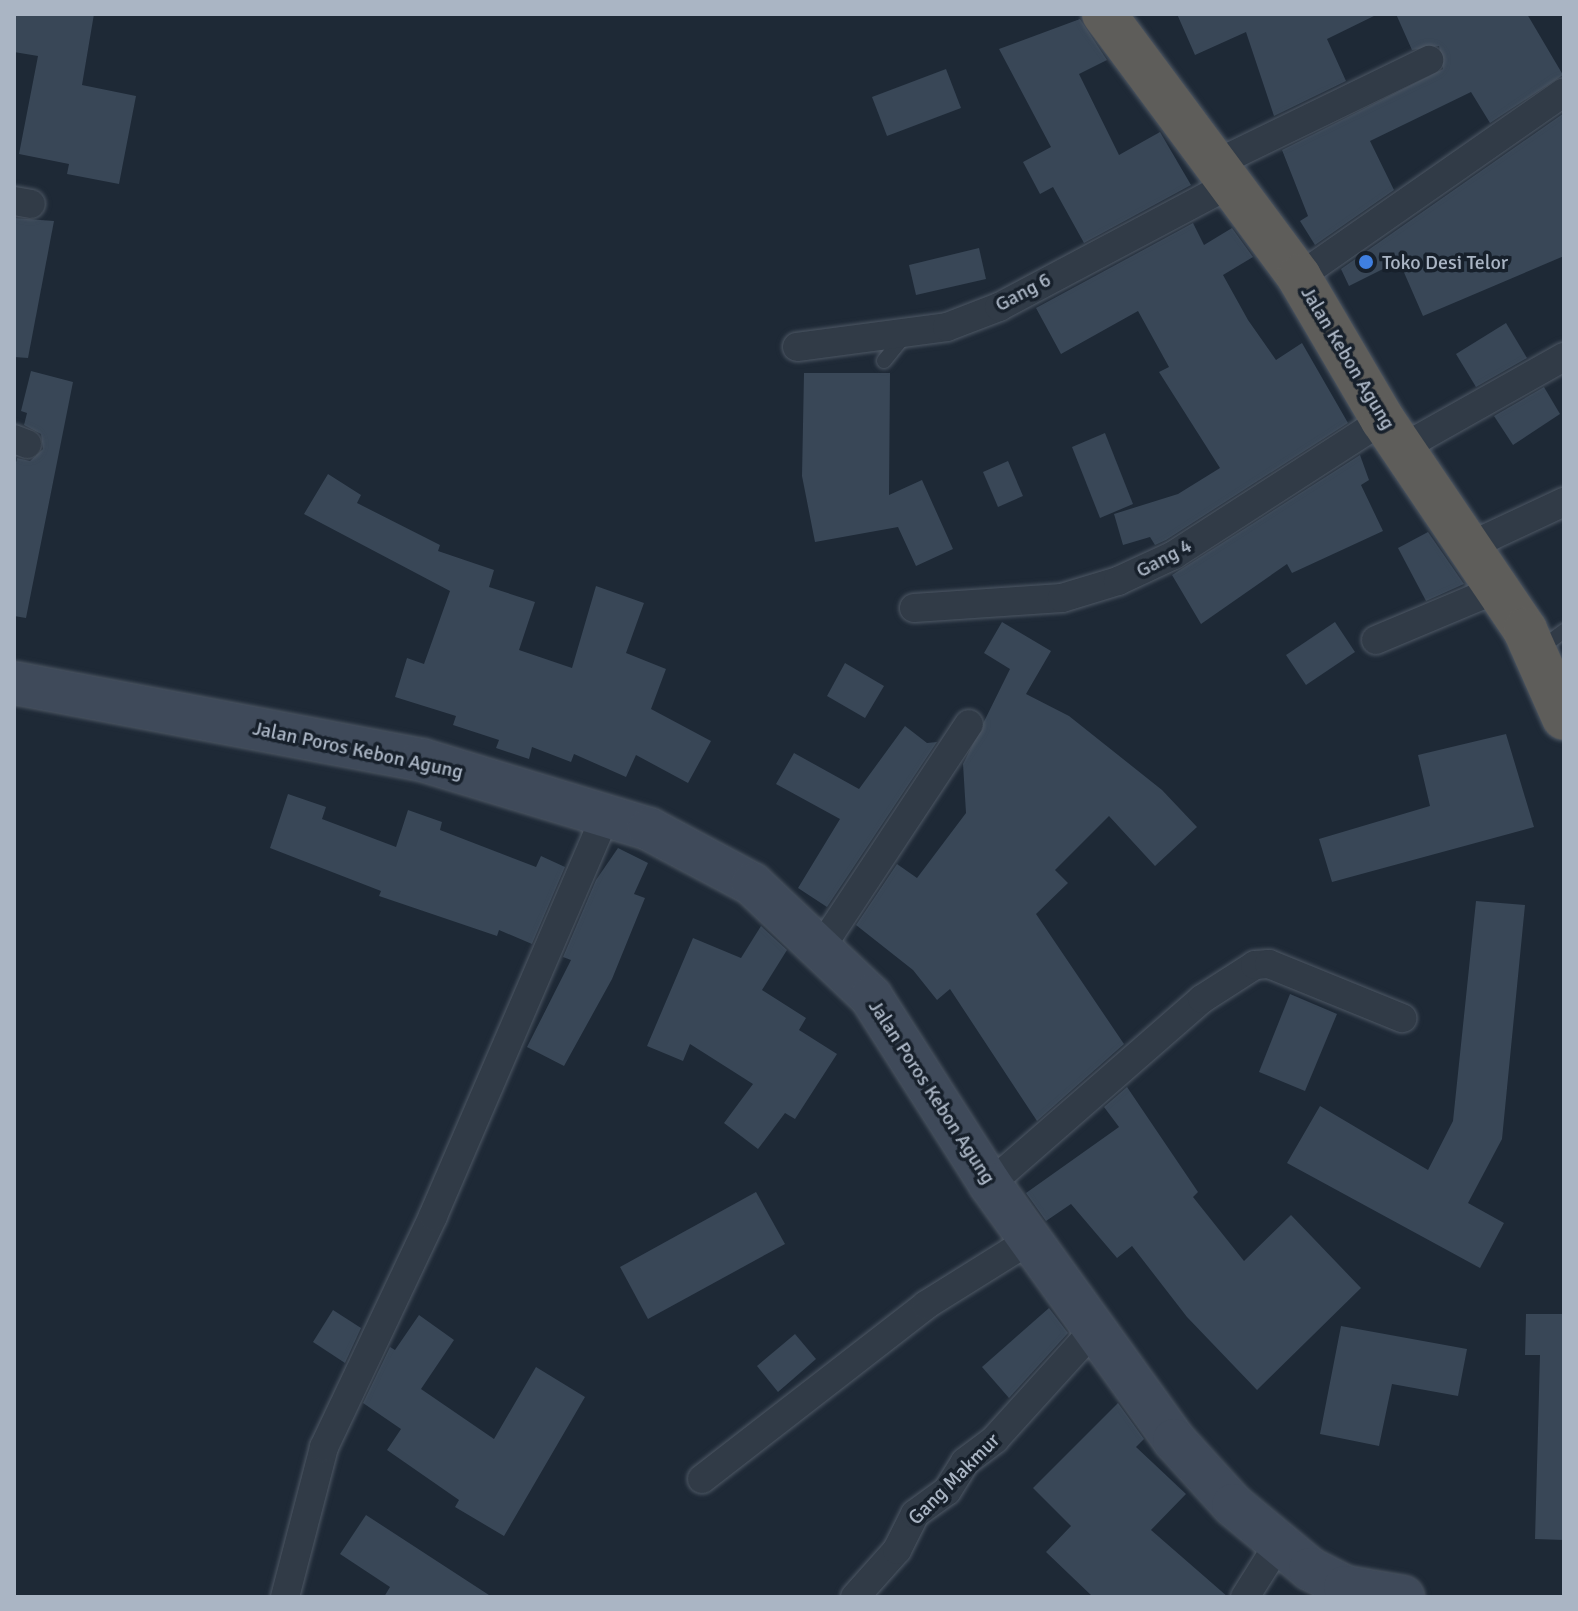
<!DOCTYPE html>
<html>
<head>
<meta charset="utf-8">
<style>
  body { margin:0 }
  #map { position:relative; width:1578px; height:1611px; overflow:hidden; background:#1e2936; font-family:Signika,sans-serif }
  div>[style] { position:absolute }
  .building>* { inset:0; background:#394757 }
  .roads { filter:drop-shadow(0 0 2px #4e5865) drop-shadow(0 0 2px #4e5865) }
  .service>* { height:14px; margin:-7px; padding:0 7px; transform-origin:7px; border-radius:7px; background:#313b47 }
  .minor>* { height:28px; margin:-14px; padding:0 14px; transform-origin:14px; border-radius:14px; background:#313b47 }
  .secondary>* { height:42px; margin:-21px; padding:0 21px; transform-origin:21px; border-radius:21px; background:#3f4a5a }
  .trunk>* { height:44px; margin:-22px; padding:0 22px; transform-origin:22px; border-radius:22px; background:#5e5d5a }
  .dots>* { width:22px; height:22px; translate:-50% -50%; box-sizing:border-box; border:4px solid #17202b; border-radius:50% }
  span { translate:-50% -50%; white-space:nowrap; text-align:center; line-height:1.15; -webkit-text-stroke:7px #17202b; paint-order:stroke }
  .poi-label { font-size:20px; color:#aab5c4 }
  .left { translate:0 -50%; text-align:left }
  .street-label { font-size:20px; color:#aab5c4 }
  .frame { position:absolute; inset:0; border:16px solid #aab5c4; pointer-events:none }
</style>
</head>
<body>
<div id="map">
  <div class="building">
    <div style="clip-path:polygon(14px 14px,94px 14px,82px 85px,136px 96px,119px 184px,67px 174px,69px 164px,19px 154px,38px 56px,14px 52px)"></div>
    <div style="clip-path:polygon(1177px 14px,1378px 14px,1327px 39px,1346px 81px,1274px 116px,1246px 32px,1195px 55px)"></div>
    <div style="clip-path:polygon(1396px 14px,1527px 14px,1563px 75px,1490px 123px,1471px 92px,1370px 141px,1394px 190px,1315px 245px,1300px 221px,1308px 216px,1282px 150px,1443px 69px,1439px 46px,1412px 50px)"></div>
    <div style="clip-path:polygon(1080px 19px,1107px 60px,1079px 74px,1119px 155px,1160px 132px,1191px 185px,1084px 243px,1053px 187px,1040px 194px,1023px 162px,1051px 147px,999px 49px)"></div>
    <div style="clip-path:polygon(946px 69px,961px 108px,887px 136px,872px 97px)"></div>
    <div style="clip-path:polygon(1564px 113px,1564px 256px,1423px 316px,1399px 261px,1349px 286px,1341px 269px)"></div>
    <div style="clip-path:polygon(14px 218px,54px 221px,28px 358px,14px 357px)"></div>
    <div style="clip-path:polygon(1193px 223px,1204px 245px,1232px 228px,1253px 257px,1223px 275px,1248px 320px,1276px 360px,1302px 343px,1348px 423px,1166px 540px,1155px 545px,1150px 537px,1123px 545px,1114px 514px,1178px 494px,1220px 468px,1159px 372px,1169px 367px,1138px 311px,1061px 354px,1036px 308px)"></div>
    <div style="clip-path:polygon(979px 248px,986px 279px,916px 295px,909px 265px)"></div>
    <div style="clip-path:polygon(1506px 323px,1527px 358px,1476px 387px,1456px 354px)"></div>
    <div style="clip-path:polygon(31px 371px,73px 382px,26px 618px,14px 616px,14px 471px,17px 458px,30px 461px,43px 449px,41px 434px,24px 425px,27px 413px,21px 411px)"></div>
    <div style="clip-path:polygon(804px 373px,890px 373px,889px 495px,922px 480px,953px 549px,916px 566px,898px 527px,815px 542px,802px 476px)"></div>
    <div style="clip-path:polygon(1544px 387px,1560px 414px,1513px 445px,1494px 416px)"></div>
    <div style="clip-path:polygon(1105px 433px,1133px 504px,1100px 518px,1072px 447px)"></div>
    <div style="clip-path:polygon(1360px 455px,1369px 480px,1361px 485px,1383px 531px,1292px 573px,1287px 564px,1201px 624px,1172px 575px)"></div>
    <div style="clip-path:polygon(1008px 461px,1023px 496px,998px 507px,983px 472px)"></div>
    <div style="clip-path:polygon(328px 474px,361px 495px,357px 503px,440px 545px,438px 551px,494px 570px,489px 587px,535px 602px,519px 650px,572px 668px,596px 586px,644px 603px,626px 653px,666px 669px,651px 709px,711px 741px,688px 783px,636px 755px,626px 777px,574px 754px,571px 762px,532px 747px,529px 759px,496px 748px,499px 740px,453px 725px,456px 716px,395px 697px,407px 658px,424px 664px,450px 591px,304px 514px)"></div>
    <div style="clip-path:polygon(1428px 532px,1464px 584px,1426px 601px,1398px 548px)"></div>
    <div style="clip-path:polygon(1002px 622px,1051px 651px,1026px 694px,1069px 716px,1162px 790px,1197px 827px,1155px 866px,1109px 816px,1055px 870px,1068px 883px,1036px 914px,1124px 1044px,1037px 1121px,950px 989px,937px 1000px,913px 970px,856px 925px,897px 864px,917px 878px,966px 813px,963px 764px,1010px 669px,984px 653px)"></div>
    <div style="clip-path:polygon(1335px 622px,1355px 652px,1306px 685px,1286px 655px)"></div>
    <div style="clip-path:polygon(845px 663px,884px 686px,865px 718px,827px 696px)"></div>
    <div style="clip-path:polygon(905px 726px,927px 743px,937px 742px,827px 907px,798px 888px,840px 819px,776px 784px,794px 753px,859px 789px)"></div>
    <div style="clip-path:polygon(1506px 734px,1534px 827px,1332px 882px,1319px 839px,1430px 806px,1418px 755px)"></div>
    <div style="clip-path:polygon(288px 794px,326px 807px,322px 819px,396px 847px,408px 810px,442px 822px,440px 830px,536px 867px,541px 856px,565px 867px,532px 944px,499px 930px,497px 936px,379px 896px,381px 891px,270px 848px)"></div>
    <div style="clip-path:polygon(618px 848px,648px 863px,634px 894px,645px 898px,612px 979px,564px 1066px,527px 1047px,571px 960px,563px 957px,596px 880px)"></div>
    <div style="clip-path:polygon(1476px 901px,1525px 905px,1502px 1139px,1468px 1203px,1504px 1223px,1480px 1268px,1287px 1163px,1320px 1106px,1428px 1170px,1453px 1121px)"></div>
    <div style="clip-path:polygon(761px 926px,787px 950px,762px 990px,806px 1018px,799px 1030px,837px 1054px,795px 1119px,785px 1113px,758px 1149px,724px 1123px,753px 1084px,690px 1044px,683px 1061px,647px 1046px,693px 938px,741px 958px)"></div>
    <div style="clip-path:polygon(1290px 994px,1337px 1014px,1305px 1091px,1259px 1072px)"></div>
    <div style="clip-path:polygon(1127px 1087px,1198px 1192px,1193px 1197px,1244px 1261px,1291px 1215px,1361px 1288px,1257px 1390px,1187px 1317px,1132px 1246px,1117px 1258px,1071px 1204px,1046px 1221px,1026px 1193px,1119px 1127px,1104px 1107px)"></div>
    <div style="clip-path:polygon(756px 1192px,785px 1244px,648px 1319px,620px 1267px)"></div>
    <div style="clip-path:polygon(1049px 1308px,1068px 1333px,1009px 1398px,982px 1367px)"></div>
    <div style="clip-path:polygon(333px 1310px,361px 1328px,345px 1363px,313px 1342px)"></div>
    <div style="clip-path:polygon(1526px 1314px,1564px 1314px,1564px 1540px,1535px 1539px,1540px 1355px,1525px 1355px)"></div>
    <div style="clip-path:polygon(419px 1315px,454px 1340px,421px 1389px,494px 1439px,536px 1367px,585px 1397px,504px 1536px,455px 1507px,459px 1500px,387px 1450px,401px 1429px,363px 1403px,390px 1347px,395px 1350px)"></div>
    <div style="clip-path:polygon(1341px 1326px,1467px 1349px,1458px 1396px,1392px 1384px,1379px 1446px,1320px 1434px)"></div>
    <div style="clip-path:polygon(795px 1334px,816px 1359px,778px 1392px,757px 1366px)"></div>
    <div style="clip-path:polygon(1118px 1403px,1144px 1439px,1136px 1447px,1186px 1494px,1151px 1530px,1228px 1597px,1093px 1597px,1046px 1552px,1071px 1526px,1033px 1488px)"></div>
    <div style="clip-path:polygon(366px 1515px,492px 1597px,384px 1597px,390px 1587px,340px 1554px)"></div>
  </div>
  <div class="roads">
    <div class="service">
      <div style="left:884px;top:361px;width:36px;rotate:-51deg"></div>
      <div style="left:1540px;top:649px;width:30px;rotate:-37deg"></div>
    </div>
    <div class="minor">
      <div style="left:1217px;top:163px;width:236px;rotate:-25.9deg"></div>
      <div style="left:14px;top:201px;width:17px;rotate:10deg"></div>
      <div style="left:1299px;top:277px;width:323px;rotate:-34.9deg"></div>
      <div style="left:797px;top:347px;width:151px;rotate:-7.6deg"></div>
      <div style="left:947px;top:327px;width:56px;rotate:-21deg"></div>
      <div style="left:999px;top:307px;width:264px;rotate:-28deg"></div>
      <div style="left:14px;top:439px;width:14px;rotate:21deg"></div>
      <div style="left:1404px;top:447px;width:184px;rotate:-29.4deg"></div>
      <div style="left:1472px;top:545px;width:102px;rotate:-25.1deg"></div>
      <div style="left:914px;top:608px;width:148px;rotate:-3.9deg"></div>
      <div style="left:1062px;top:598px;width:59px;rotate:-16.9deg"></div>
      <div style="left:1118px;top:581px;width:62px;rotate:-24.9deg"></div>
      <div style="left:1174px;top:555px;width:249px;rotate:-32.9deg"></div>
      <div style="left:1376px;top:640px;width:134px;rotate:-22.8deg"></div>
      <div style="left:822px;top:946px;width:266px;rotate:-56.5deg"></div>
      <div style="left:990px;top:1184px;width:281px;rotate:-41.1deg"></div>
      <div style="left:1202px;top:999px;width:63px;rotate:-32.7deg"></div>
      <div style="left:1255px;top:965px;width:14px;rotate:-4deg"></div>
      <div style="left:1269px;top:964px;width:144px;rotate:22.1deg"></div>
      <div style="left:702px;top:1479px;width:284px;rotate:-37.8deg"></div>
      <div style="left:926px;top:1305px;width:123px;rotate:-32deg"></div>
      <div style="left:285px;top:1597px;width:155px;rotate:-75.4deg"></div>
      <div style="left:324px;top:1447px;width:255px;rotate:-64.7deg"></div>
      <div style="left:433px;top:1216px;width:437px;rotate:-66.7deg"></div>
      <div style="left:855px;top:1597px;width:63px;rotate:-48.2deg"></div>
      <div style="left:897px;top:1550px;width:40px;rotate:-63.4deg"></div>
      <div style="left:915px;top:1514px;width:39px;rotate:-36deg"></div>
      <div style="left:947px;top:1491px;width:34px;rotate:-58deg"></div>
      <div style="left:965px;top:1462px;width:38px;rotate:-37deg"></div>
      <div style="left:995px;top:1439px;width:147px;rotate:-47.8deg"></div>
      <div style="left:1245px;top:1597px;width:64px;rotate:-57.8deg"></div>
    </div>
    <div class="secondary">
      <div style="left:14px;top:683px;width:415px;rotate:10.7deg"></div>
      <div style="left:422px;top:760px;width:237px;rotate:16.9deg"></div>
      <div style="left:649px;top:829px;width:117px;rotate:28.1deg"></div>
      <div style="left:752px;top:884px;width:164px;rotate:43.5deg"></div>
      <div style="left:871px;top:997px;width:222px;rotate:57.5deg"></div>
      <div style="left:990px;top:1184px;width:315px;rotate:54.3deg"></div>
      <div style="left:1174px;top:1440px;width:88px;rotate:47.8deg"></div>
      <div style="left:1233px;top:1505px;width:100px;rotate:39.7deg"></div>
      <div style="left:1310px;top:1569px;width:39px;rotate:27deg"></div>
      <div style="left:1345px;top:1587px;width:59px;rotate:9.8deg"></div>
    </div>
    <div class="trunk">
      <div style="left:1104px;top:14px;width:327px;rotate:53.4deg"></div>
      <div style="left:1299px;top:277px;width:166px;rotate:59.6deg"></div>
      <div style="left:1383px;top:420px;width:254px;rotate:55.9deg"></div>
      <div style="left:1525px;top:630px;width:96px;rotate:66.1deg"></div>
    </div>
  </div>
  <div class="dots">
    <div style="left:1366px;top:262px;background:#3f7fe0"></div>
  </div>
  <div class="poi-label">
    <span class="left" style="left:1382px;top:262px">Toko Desi Telor</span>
  </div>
  <div class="street-label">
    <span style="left:1023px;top:292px;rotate:-28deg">Gang 6</span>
    <span style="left:1348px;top:358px;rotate:59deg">Jalan Kebon Agung</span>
    <span style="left:1164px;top:558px;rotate:-28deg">Gang 4</span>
    <span style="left:358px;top:750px;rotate:12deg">Jalan Poros Kebon Agung</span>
    <span style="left:932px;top:1092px;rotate:57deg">Jalan Poros Kebon Agung</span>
    <span style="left:954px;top:1479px;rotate:-45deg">Gang Makmur</span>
  </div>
  <div class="frame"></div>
</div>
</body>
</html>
